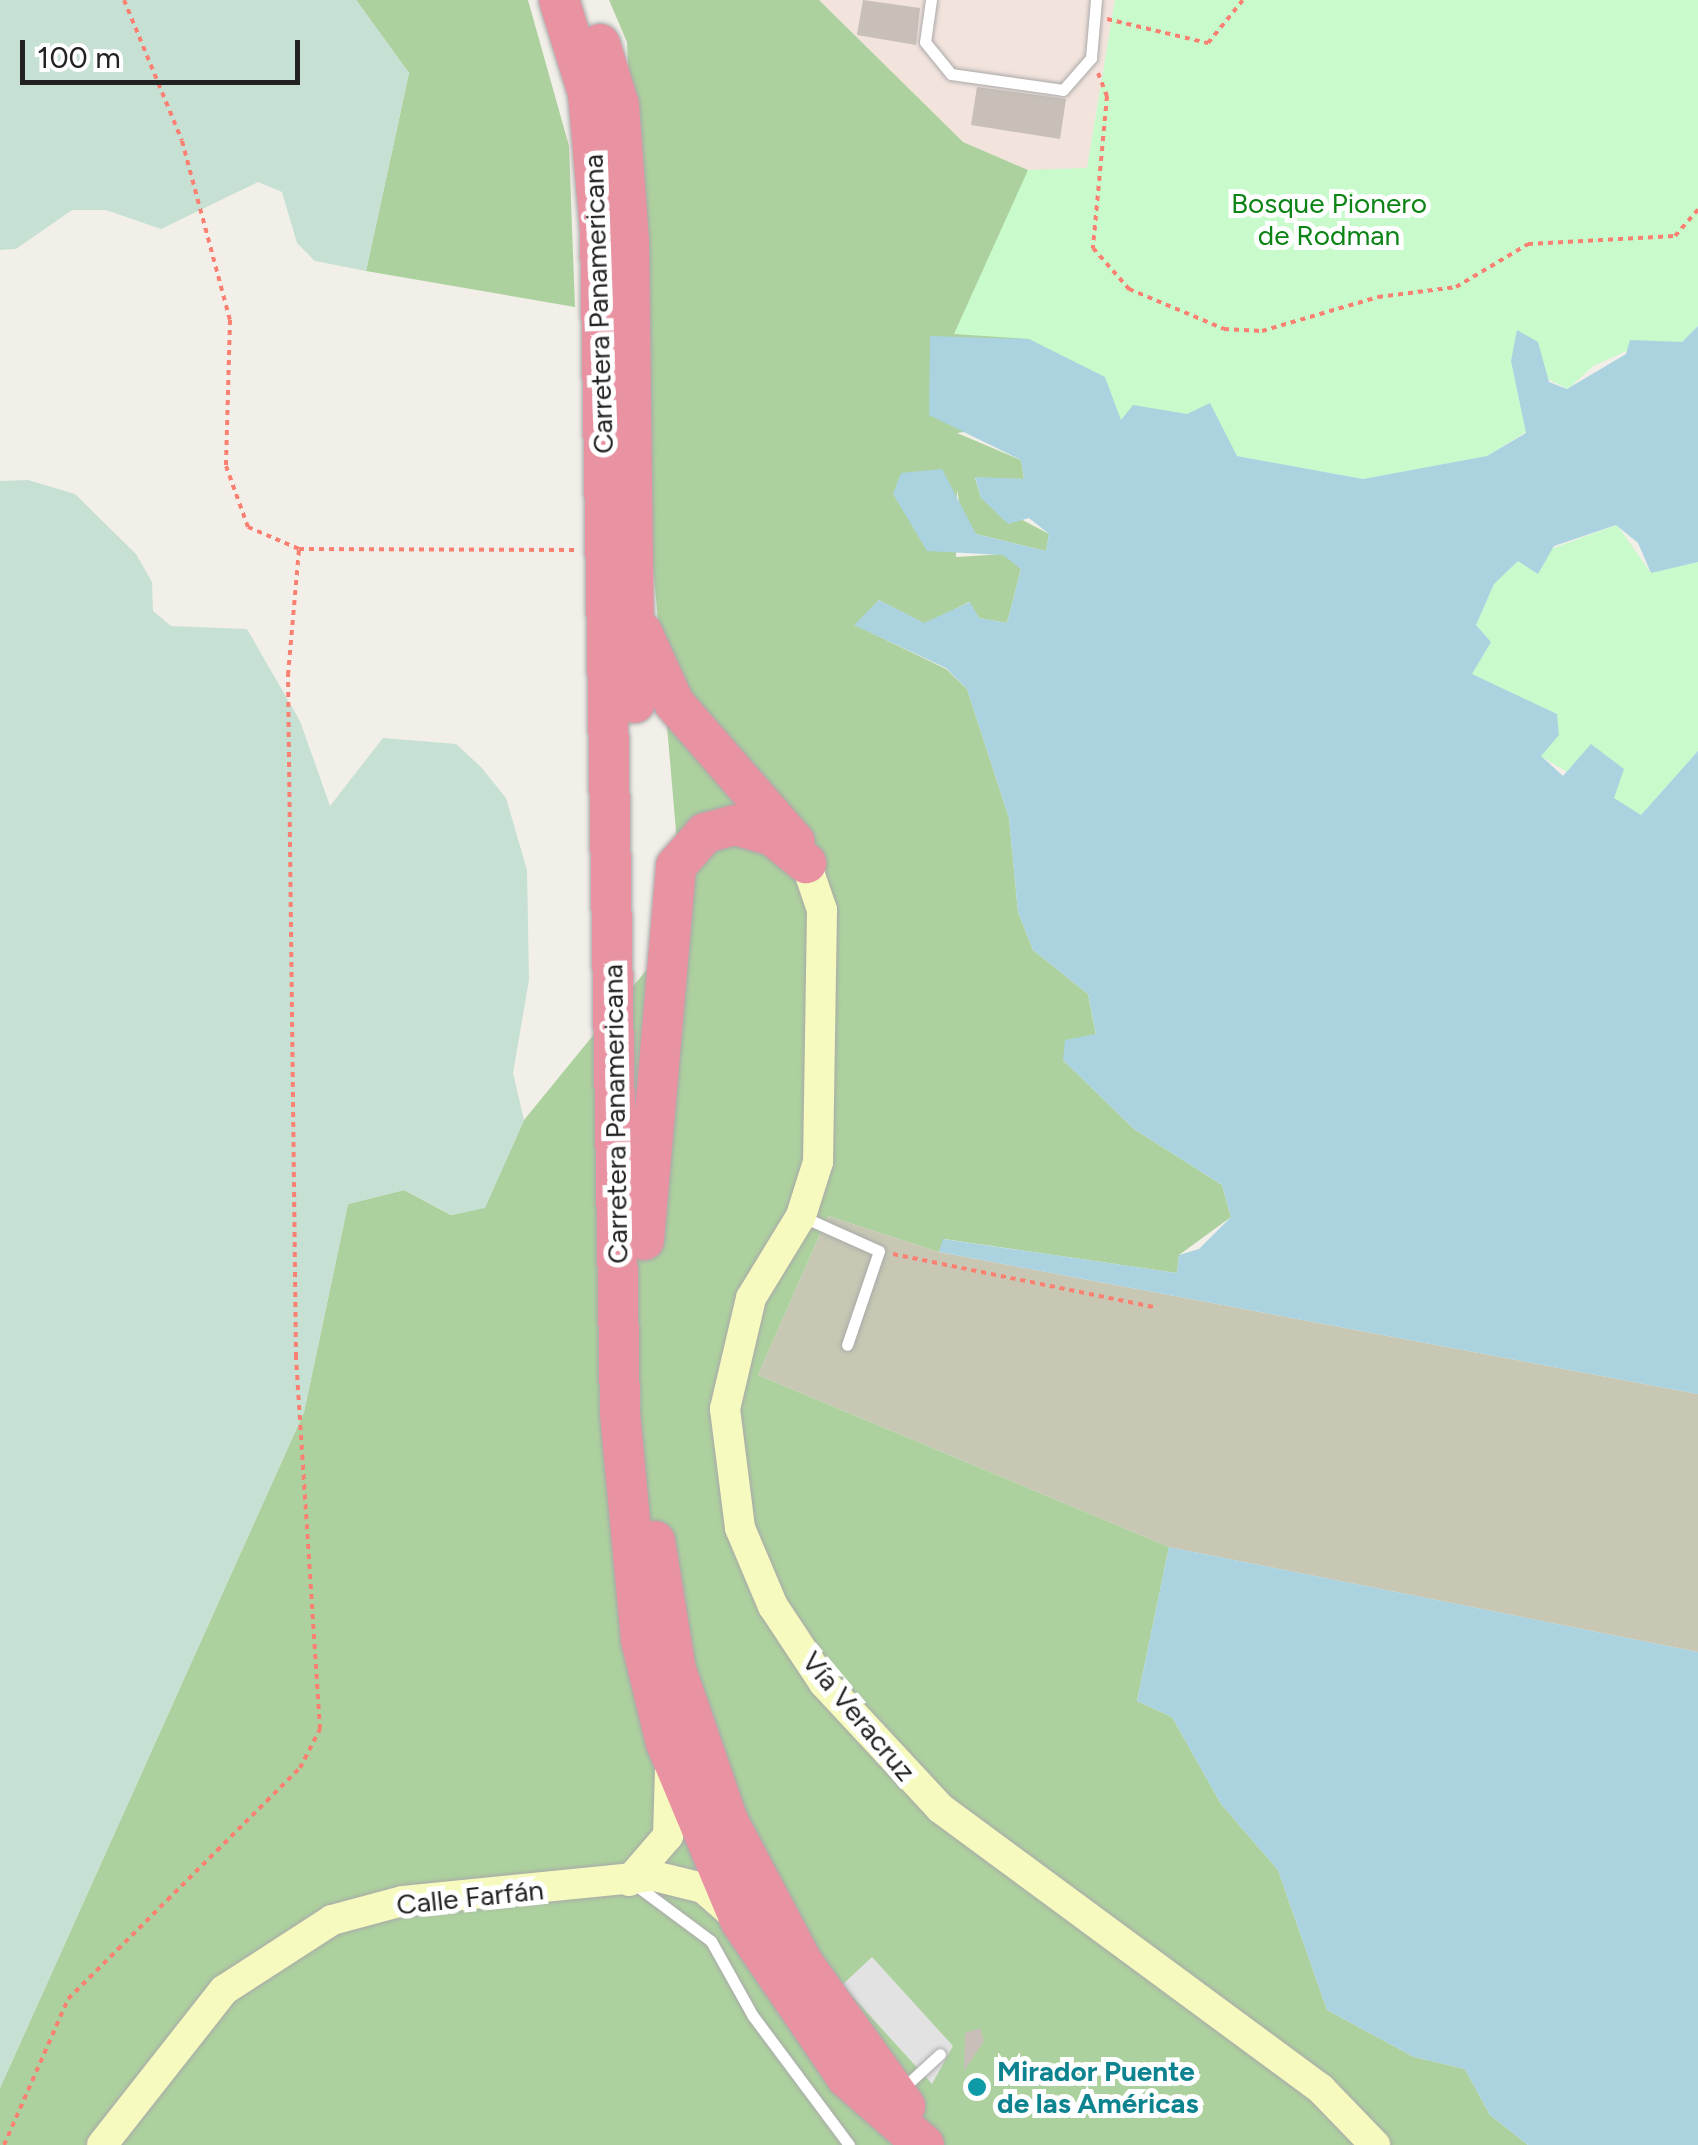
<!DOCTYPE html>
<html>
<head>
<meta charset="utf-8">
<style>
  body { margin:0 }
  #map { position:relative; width:1698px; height:2145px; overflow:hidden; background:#f2efe9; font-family:Figtree,sans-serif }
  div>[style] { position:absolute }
  .military>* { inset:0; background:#f3e3dd }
  .construction>* { inset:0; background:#c7c7b4 }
  .forest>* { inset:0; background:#add19e }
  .wetland>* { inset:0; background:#c6e0d4 }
  .park>* { inset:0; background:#c8facc }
  .parking>* { inset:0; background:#e2e2e2 }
  .water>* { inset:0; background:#aad3df }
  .building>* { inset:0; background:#c7bfb8 }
  .path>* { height:4px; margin-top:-2px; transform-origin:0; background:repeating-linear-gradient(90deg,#fa8072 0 5px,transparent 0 10px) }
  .roads { filter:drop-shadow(0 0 2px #a9a9a9) drop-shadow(0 0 2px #a9a9a9) }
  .lane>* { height:11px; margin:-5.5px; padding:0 5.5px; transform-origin:5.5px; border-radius:5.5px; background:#fff }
  .secondary>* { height:30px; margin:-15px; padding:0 15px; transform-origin:15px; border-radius:15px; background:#f7fabf }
  .highway>* { height:40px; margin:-20px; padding:0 20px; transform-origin:20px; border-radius:20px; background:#e892a2 }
  .dots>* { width:28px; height:28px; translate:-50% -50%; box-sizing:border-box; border:5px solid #fff; border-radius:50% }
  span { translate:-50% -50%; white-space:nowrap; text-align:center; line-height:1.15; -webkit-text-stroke:10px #fff; paint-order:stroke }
  .park-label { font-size:28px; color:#0c8416 }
  .street-label { font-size:28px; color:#222 }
  .culture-label { font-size:28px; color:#0d838f; font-weight:700 }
  .left { translate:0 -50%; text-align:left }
  .scale { position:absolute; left:20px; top:40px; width:280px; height:45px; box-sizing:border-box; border:5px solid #222; border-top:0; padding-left:12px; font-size:30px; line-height:35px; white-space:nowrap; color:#222; -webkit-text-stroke:8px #fff; paint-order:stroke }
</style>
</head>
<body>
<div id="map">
  <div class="military">
    <div style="clip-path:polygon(819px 0,1115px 0,1087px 169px,1028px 170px,963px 142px)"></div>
  </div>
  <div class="construction">
    <div style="clip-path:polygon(828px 1216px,939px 1252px,1698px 1394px,1698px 1652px,1169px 1547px,758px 1375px)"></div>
  </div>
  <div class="forest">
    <div style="clip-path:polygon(356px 0,528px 0,569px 146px,575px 307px,366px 271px,409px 73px)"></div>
    <div style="clip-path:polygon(609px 0,819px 0,963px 142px,1028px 170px,1087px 169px,1698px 0,1698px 326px,957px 433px,1021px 460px,1024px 479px,975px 478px,981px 498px,1049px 534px,1046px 551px,976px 534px,962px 521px,957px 489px,956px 557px,1004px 554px,1021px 569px,1007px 623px,979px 618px,969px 602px,925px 624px,879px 600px,855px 625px,946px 669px,967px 689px,1009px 818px,1018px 912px,1033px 950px,1088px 994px,1096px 1035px,1063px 1060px,1134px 1129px,1222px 1185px,1231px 1217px,1179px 1255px,1177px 1273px,944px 1239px,939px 1252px,828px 1216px,758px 1375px,1169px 1547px,1137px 1701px,1172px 1717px,1221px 1804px,1278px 1870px,1327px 2010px,1414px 2057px,1465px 2069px,1490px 2115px,1528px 2145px,0 2145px,0 2088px,304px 1412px,348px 1204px,404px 1190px,451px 1215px,485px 1207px,524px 1120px,684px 924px,652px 552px,627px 42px)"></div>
  </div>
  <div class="wetland">
    <div style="clip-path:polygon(0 0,356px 0,409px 73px,366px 271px,315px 261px,297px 243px,282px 192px,258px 182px,161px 229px,106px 210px,72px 210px,16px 249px,0 250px)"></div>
    <div style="clip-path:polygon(28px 480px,75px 494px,136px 554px,152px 582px,153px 611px,171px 626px,247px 629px,300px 721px,330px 806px,383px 738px,456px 744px,481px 767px,506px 798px,527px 870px,529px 980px,513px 1073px,524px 1120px,485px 1208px,452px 1215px,404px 1190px,348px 1204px,304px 1412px,0 2088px,0 481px)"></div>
  </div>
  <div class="park">
    <div style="clip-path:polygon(1115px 0,1698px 0,1698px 326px,1682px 342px,1640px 345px,1593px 366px,1568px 389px,1511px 361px,1526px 432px,1487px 456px,1363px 479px,1237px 456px,1187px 414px,1122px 420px,1029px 339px,954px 334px,1028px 170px,1087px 168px)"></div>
    <div style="clip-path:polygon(1617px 525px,1651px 573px,1698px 562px,1698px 751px,1641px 815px,1540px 756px,1557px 714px,1471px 675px,1491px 642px,1476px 625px,1494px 584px,1518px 561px)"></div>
  </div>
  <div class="parking">
    <div style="clip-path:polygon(872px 1957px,953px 2046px,932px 2084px,842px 1985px)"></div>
  </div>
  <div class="water">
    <div style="clip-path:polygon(1698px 326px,1698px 562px,1651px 573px,1638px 543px,1616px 525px,1554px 546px,1538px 574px,1518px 561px,1494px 584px,1476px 625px,1491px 642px,1472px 674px,1557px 714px,1559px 735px,1541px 756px,1563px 776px,1591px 744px,1624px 769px,1614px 798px,1641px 815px,1698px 751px,1698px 1394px,939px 1252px,943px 1239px,1177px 1273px,1179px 1255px,1199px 1249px,1231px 1217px,1222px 1185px,1134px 1129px,1063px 1060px,1065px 1040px,1096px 1034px,1088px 994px,1033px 950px,1018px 912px,1009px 818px,967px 689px,946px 668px,854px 625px,879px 600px,924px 623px,970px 602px,979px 618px,1007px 623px,1021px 569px,1003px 555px,927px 551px,893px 494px,901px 473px,942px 469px,976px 534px,1046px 551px,1049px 534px,1029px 518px,1008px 524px,981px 498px,975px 477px,1024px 479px,1021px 460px,929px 415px,930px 336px,1029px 339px,1105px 377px,1121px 420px,1133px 405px,1187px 414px,1210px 403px,1237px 456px,1363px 479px,1487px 456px,1526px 433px,1511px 361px,1517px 330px,1538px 342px,1549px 382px,1567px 389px,1626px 354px,1630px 340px,1682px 342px)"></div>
    <div style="clip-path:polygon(1169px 1547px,1698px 1652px,1698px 2145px,1528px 2145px,1490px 2115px,1465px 2069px,1414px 2057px,1327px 2010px,1278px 1870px,1221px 1804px,1172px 1717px,1137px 1701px)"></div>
  </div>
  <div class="building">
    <div style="clip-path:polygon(863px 0,920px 8px,916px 45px,857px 35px)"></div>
    <div style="clip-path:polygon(977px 87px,1066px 99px,1060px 139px,971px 125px)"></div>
    <div style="clip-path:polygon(980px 2028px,984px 2041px,964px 2071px,965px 2033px)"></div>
  </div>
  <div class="path">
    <div style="left:124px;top:0;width:152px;rotate:67.6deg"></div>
    <div style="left:182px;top:141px;width:185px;rotate:75deg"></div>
    <div style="left:230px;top:320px;width:146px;rotate:91.6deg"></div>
    <div style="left:226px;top:466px;width:65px;rotate:70.2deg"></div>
    <div style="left:248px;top:527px;width:56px;rotate:23.3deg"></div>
    <div style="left:299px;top:549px;width:276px;rotate:0.2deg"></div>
    <div style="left:1107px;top:19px;width:104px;rotate:13.4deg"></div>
    <div style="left:1208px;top:43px;width:55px;rotate:-50.9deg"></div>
    <div style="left:1098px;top:73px;width:25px;rotate:69deg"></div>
    <div style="left:1107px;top:96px;width:153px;rotate:95.3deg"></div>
    <div style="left:1093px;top:248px;width:55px;rotate:48.7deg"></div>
    <div style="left:1129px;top:289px;width:103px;rotate:22.8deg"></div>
    <div style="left:1224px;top:329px;width:38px;rotate:3deg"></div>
    <div style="left:1262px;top:331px;width:121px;rotate:-16.3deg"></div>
    <div style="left:1378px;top:297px;width:79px;rotate:-7.3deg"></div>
    <div style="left:1456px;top:287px;width:84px;rotate:-30.8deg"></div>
    <div style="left:1528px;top:244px;width:147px;rotate:-3.1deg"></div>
    <div style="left:1675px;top:236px;width:35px;rotate:-49deg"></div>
    <div style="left:893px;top:1254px;width:266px;rotate:11.5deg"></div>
    <div style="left:4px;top:2145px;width:159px;rotate:-66.3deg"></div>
    <div style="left:68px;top:1999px;width:327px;rotate:-44.9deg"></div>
    <div style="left:300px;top:1768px;width:44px;rotate:-62.9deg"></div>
    <div style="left:320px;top:1729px;width:373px;rotate:-93.7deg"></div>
    <div style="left:296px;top:1357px;width:682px;rotate:-90.67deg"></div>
    <div style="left:288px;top:675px;width:126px;rotate:-85deg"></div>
  </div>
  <div class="roads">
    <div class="lane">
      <div style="left:931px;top:0;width:42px;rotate:98.1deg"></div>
      <div style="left:925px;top:42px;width:41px;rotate:50.9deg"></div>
      <div style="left:951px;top:74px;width:113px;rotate:8.1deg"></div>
      <div style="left:1063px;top:90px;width:43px;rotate:-48.8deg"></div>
      <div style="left:1091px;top:58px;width:58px;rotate:-85.1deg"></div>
      <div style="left:801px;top:1216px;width:85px;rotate:24.2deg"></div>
      <div style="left:879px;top:1251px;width:99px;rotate:108.8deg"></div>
      <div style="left:633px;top:1883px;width:97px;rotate:36.6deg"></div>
      <div style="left:711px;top:1941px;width:86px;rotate:60.8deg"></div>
      <div style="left:753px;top:2016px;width:161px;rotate:53.3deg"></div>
      <div style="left:903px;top:2088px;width:50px;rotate:-42.6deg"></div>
    </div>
    <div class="secondary">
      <div style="left:806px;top:863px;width:50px;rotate:71.2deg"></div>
      <div style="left:822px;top:910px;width:252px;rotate:90.9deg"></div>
      <div style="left:818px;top:1162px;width:57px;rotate:107.5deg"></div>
      <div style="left:801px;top:1216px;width:96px;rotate:121.4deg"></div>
      <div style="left:751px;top:1298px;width:114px;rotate:103.2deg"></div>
      <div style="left:725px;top:1409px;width:120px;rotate:82.8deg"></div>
      <div style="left:740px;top:1528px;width:85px;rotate:67.1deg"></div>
      <div style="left:773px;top:1606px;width:92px;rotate:56.5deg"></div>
      <div style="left:824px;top:1683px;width:171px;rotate:47.1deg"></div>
      <div style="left:940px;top:1808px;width:473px;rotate:36.4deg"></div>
      <div style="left:1321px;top:2089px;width:78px;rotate:46deg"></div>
      <div style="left:629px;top:1881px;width:60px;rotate:-49.1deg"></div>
      <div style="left:668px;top:1836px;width:66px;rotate:-88.3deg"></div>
      <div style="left:102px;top:2145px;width:197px;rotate:-51.8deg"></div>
      <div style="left:224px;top:1990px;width:129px;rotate:-32.9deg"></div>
      <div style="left:332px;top:1920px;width:73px;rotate:-15deg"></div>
      <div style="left:403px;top:1901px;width:252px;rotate:-5.7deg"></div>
      <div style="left:654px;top:1876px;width:50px;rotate:13.8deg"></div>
      <div style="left:703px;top:1888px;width:43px;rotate:41.2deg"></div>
    </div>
    <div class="highway">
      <div style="left:559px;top:0;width:97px;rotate:72.7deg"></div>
      <div style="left:588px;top:93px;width:139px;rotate:85deg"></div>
      <div style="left:600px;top:231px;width:1182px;rotate:89.03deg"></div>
      <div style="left:620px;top:1413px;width:228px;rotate:84.7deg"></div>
      <div style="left:641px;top:1640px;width:106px;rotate:76.4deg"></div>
      <div style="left:666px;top:1743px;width:194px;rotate:67.3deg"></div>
      <div style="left:741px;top:1922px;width:189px;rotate:55.8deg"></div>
      <div style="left:847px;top:2078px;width:102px;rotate:41deg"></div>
      <div style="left:600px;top:44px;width:64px;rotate:72.7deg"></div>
      <div style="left:619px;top:105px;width:136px;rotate:85.8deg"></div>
      <div style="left:629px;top:241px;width:462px;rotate:89.3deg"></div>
      <div style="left:642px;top:632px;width:78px;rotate:65.7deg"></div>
      <div style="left:674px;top:703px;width:184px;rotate:49deg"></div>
      <div style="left:644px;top:1240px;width:375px;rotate:-85.1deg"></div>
      <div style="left:676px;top:866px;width:44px;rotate:-48.7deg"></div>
      <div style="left:705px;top:833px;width:31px;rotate:-15deg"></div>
      <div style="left:735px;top:825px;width:40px;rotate:16deg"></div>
      <div style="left:773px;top:836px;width:43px;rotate:39.3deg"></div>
      <div style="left:655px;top:1541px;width:131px;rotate:80.8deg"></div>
      <div style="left:676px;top:1670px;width:160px;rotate:71deg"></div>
      <div style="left:728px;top:1821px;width:161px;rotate:62.2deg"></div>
      <div style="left:803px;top:1963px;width:176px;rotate:54.5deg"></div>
    </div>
  </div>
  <div class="dots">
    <div style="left:977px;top:2087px;background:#0f9aa8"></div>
  </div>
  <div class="park-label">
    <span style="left:1329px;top:219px">Bosque Pionero<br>de Rodman</span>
  </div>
  <div class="street-label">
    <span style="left:598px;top:304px;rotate:-92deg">Carretera Panamericana</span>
    <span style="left:615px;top:1114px;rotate:-91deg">Carretera Panamericana</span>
    <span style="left:859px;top:1716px;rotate:50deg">Vía Veracruz</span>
    <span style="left:470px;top:1897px;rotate:-6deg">Calle Farfán</span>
  </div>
  <div class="culture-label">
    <span class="left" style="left:997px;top:2087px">Mirador Puente<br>de las Américas</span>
  </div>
  <div class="scale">100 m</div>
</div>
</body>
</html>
